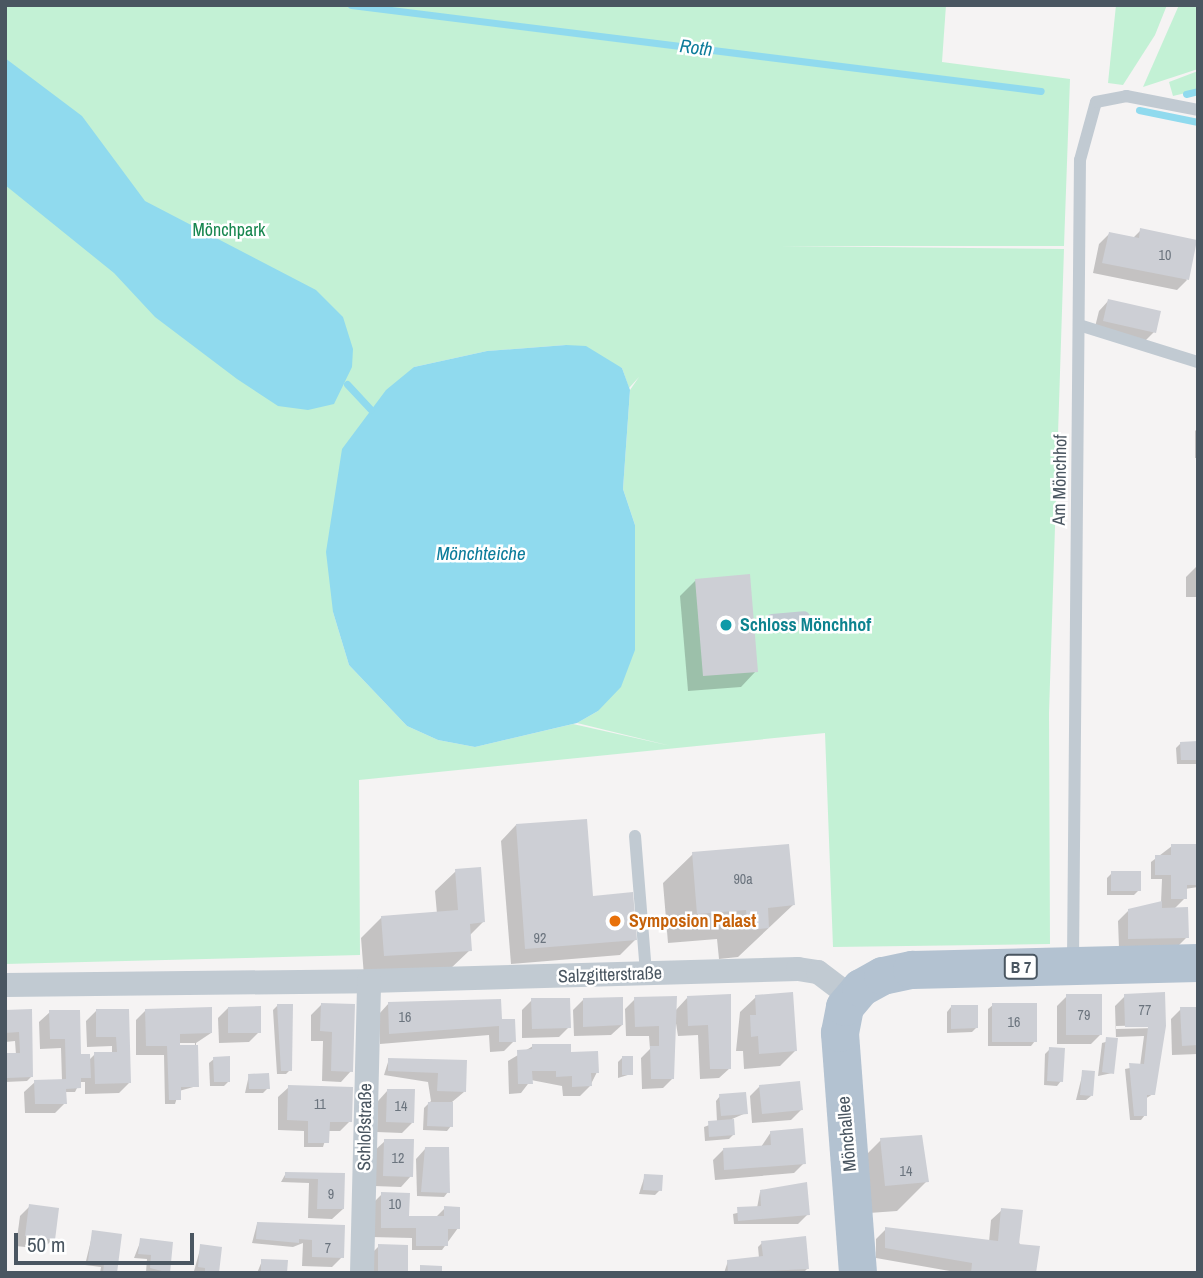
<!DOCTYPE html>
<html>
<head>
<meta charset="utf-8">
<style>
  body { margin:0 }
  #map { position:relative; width:1203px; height:1278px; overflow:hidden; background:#f5f3f3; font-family:"Archivo Narrow",sans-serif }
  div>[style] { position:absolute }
  .green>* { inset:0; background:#c3f1d5 }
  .water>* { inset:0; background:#90daee }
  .shadow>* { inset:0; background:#0003 }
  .stream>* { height:7px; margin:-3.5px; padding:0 3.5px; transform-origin:3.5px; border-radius:3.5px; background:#90daee }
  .building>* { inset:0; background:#cdcfd5 }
  .lane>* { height:12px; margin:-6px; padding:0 6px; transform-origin:6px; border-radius:6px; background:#c1cad2 }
  .street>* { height:24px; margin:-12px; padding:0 12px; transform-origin:12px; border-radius:12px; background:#c1cad2 }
  .primary>* { height:38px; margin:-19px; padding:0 19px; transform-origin:19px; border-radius:19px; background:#b3c2d1 }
  .dots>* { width:19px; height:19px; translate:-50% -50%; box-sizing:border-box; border:4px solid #fff; border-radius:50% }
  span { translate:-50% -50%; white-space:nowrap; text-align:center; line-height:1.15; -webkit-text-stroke:5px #fff; paint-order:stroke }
  .number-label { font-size:14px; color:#6b747e }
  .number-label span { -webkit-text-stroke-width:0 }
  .shield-label span { padding:2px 5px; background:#fff; border:2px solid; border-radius:5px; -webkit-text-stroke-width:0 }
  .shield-label { font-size:16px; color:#4a5661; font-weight:700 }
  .park-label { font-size:18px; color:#17864f }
  .street-label { font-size:18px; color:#4a5661 }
  .culture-label { font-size:18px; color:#0d838f; font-weight:700 }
  .left { translate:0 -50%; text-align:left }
  .food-label { font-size:18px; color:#c56008; font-weight:700 }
  .water-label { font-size:19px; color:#0c7c9b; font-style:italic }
  .frame { position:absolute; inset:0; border:7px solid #4a5661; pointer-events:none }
  .scale { position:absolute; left:14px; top:1233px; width:180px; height:32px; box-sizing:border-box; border:4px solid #4a5661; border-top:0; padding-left:9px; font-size:21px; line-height:24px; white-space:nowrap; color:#4a5661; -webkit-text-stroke:5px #fff; paint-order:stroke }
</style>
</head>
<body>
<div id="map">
  <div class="green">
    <div style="clip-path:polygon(evenodd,5px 5px,946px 5px,942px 62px,1070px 79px,1064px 246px,780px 246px,1064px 249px,1049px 713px,1050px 944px,833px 947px,825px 733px,359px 780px,360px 955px,5px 964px,5px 5px,566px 345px,622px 368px,629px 388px,639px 377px,630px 390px,623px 489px,635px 525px,598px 711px,577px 723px,671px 746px,573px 724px,475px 747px,438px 740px,407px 726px,349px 665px,333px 612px,414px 367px,487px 351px,566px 345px)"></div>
    <div style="clip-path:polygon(1116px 5px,1167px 5px,1155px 35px,1123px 85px,1108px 83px)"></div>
    <div style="clip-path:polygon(1179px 5px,1198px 5px,1198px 69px,1143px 87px)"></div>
    <div style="clip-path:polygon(1198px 71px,1198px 90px,1173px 96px,1169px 82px)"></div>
  </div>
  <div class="water">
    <div style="clip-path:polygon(5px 58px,82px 116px,145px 201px,316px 290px,343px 317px,353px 349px,352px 367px,334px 404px,308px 410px,278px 406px,237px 379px,155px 317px,114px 273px,5px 185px)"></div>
    <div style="clip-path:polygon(566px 345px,586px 346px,622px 368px,630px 390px,623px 489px,635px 525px,635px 650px,621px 687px,598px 711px,577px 723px,475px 747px,438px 740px,407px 726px,349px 665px,333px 612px,326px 552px,342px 449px,386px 390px,414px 367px,487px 351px)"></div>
  </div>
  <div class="shadow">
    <div style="clip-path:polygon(1141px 230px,1187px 280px,1177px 290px,1093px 273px,1099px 244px,1109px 234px,1132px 239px)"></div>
    <div style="clip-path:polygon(1109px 300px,1154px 332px,1144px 342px,1094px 331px,1099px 311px)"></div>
    <div style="clip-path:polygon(1198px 428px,1198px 458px,1195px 458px,1195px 431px)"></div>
    <div style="clip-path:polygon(1196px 567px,1198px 597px,1186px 597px,1186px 577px)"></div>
    <div style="clip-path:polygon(696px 580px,756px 671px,741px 687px,688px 691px,680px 596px)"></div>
    <div style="clip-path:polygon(1198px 672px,1198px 700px,1196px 700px,1196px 674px)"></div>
    <div style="clip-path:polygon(1181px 743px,1198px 743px,1198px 764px,1177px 764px,1176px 748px)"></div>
    <div style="clip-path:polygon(516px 825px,636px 939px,620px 955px,511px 964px,501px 841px)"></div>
    <div style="clip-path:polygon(1172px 846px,1198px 846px,1198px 887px,1185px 889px,1185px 898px,1174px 909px,1187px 937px,1177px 947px,1119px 948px,1118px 921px,1129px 910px,1161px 903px,1162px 879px,1151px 879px,1151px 862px)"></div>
    <div style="clip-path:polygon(693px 854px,793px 905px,738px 957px,719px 959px,717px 939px,668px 943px,663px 883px)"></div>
    <div style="clip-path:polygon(456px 871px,483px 922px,469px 936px,470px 950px,449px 970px,364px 976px,361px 938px,382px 917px,437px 914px,435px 891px)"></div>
    <div style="clip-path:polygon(1112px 873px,1139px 890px,1134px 895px,1107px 895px,1107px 878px)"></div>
    <div style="clip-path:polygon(729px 996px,730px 1068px,719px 1078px,700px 1079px,698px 1035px,678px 1036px,675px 1017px,673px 1078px,663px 1088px,642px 1089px,641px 1058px,650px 1049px,649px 1036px,626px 1036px,625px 1009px,635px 999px,675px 1011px,687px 998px)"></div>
    <div style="clip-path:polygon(1067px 996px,1101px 1034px,1091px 1044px,1057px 1044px,1057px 1006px)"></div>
    <div style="clip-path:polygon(evenodd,1125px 996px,1165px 1026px,1153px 1094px,1145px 1099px,1145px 1115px,1141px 1120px,1130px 1120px,1125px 1069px,1140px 1066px,1144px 1036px,1116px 1037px,1112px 1073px,1098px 1076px,1102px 1043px,1116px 1039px,1115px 1006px,1125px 996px,1156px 1025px,1156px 1028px,1116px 1029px,1116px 1026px,1156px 1025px)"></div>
    <div style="clip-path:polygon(756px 997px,795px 1051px,780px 1066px,744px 1069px,743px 1051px,736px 1051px,740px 1012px)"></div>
    <div style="clip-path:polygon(532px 1000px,569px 1027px,559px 1037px,522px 1038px,522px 1010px)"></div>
    <div style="clip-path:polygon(583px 1000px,622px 1025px,611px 1035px,574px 1036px,573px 1010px)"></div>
    <div style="clip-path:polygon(389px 1003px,500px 1021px,514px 1041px,504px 1051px,490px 1052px,489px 1035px,380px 1044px,379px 1014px)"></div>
    <div style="clip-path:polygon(278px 1005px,290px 1070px,286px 1074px,277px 1074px,273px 1010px)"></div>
    <div style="clip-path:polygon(321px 1005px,351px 1071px,341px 1082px,322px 1081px,323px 1041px,311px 1041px,311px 1015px)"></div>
    <div style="clip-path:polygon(993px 1005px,1035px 1041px,1031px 1046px,988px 1046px,988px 1009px)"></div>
    <div style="clip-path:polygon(951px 1007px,976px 1028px,972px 1032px,947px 1033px,947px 1012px)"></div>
    <div style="clip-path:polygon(228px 1008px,259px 1032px,249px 1042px,219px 1043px,218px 1018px)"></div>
    <div style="clip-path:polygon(1198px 1008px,1198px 1054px,1172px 1055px,1171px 1019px,1181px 1009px)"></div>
    <div style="clip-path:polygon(128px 1010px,129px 1083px,119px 1093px,85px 1094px,85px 1082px,80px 1082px,75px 1092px,65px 1092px,65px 1103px,55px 1113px,25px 1113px,24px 1092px,35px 1082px,62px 1081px,61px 1048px,40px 1049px,39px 1022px,50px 1012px,79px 1056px,89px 1060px,95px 1054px,112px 1054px,112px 1046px,87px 1047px,86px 1021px,96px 1011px)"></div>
    <div style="clip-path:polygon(evenodd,146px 1010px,211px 1033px,196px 1043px,197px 1086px,179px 1091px,175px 1104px,165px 1104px,164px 1055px,136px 1055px,136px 1020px,146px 1010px,179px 1043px,195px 1043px,195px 1047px,175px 1047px,179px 1043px)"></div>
    <div style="clip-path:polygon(5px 1011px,30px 1011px,31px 1077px,27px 1081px,5px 1082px,5px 1057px,16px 1055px,15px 1041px,5px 1042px)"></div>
    <div style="clip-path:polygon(533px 1046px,569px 1053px,597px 1072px,590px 1086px,580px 1096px,563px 1096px,562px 1086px,531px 1080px,521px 1093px,509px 1094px,508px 1061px)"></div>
    <div style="clip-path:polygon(1050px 1049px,1061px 1081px,1057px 1086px,1044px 1085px,1045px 1054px)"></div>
    <div style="clip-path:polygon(622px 1058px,631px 1074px,618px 1078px,618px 1062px)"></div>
    <div style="clip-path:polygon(214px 1059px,229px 1081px,224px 1086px,210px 1086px,209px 1063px)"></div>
    <div style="clip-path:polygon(389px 1059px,465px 1061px,464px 1092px,452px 1102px,451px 1126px,447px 1131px,423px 1130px,424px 1108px,431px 1101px,428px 1082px,384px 1075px)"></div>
    <div style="clip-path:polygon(1083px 1072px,1091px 1096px,1086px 1100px,1076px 1100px)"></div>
    <div style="clip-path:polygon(249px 1075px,268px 1088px,263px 1093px,245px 1093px)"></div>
    <div style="clip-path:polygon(760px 1086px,801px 1110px,791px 1120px,752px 1123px,750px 1096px)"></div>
    <div style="clip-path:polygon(289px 1087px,350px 1121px,340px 1131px,328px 1131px,323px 1147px,304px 1147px,304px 1131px,278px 1130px,278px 1097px)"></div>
    <div style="clip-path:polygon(388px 1090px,412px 1123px,402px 1133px,377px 1132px,378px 1101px)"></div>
    <div style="clip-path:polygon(720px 1096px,746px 1113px,732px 1119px,733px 1135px,729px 1139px,705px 1141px,704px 1127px,717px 1122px,716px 1101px)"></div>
    <div style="clip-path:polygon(771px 1132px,804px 1163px,794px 1173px,715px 1180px,713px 1160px,723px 1150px,761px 1147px)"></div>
    <div style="clip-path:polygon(881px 1140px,927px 1181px,897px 1211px,855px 1214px,852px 1169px)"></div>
    <div style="clip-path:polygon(385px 1141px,411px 1176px,401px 1187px,374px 1186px,374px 1151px)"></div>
    <div style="clip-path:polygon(426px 1148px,448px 1192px,444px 1197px,417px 1196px,416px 1159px)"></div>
    <div style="clip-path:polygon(286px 1173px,344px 1175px,343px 1209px,332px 1219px,308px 1218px,309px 1183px,281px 1182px)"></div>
    <div style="clip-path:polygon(645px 1175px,660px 1190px,655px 1195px,639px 1194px)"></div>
    <div style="clip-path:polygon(805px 1184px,808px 1214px,798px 1224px,734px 1224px,733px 1214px,757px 1208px,760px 1192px)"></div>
    <div style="clip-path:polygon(382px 1194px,408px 1218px,435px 1218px,445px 1208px,458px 1228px,442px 1250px,412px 1250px,412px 1238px,371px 1237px,372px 1204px)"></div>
    <div style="clip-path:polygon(30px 1206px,53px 1239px,43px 1249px,16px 1246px,20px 1216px)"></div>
    <div style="clip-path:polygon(1002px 1210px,1035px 1273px,961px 1273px,876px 1258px,876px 1239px,886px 1229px,989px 1242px,991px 1220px)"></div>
    <div style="clip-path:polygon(257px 1224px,343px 1226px,342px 1257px,332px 1267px,302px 1266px,303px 1243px,293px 1247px,252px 1243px)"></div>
    <div style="clip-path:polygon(93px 1232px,115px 1273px,100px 1273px,101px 1267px,85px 1265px)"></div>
    <div style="clip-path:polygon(141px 1240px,172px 1244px,168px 1273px,146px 1272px,147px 1259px,134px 1258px)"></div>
    <div style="clip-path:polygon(762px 1243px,807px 1269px,803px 1273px,724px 1273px,728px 1261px,759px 1258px,758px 1247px)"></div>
    <div style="clip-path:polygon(201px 1246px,217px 1273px,194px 1271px)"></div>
    <div style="clip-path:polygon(379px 1246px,406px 1273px,369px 1273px,369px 1256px)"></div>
    <div style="clip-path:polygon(262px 1261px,287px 1273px,257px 1273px)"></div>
  </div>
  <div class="stream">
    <div style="left:351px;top:5px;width:695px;rotate:7.1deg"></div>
    <div style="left:1186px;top:94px;width:12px;rotate:-14deg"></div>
    <div style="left:1139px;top:110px;width:60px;rotate:11.5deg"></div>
    <div style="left:347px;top:384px;width:35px;rotate:47deg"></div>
  </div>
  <div class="building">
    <div style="clip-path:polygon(1140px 228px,1197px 240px,1189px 280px,1102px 263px,1109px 232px,1139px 238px)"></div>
    <div style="clip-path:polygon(1108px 299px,1161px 311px,1156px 333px,1103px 321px)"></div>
    <div style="clip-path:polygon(750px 574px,758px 672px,703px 676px,695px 579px)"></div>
    <div style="clip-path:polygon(1198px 741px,1198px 760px,1181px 760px,1180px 742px)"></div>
    <div style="clip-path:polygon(587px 819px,593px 896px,633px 892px,637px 940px,525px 949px,516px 824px)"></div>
    <div style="clip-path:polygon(789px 844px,795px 905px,768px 908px,769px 928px,748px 930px,746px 910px,697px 914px,692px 852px)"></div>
    <div style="clip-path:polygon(1171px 844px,1198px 844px,1198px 885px,1187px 885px,1187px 899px,1171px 899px,1171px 875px,1155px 875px,1155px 855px,1171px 855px)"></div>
    <div style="clip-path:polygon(481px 867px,485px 922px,470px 924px,472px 951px,384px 956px,381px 916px,458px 910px,455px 869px)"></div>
    <div style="clip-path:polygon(1111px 871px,1141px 871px,1141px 891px,1111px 891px)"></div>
    <div style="clip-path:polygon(1162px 901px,1162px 908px,1188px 907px,1189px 938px,1128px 939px,1128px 909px)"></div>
    <div style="clip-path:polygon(793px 992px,797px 1051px,759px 1054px,758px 1036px,751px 1037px,750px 1015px,756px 1015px,755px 995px)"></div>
    <div style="clip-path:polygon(1165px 992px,1166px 1026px,1155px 1095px,1147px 1095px,1147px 1116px,1134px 1116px,1129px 1063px,1144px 1064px,1148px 1027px,1125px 1027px,1124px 994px)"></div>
    <div style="clip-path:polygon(731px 994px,731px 1069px,710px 1069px,708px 1025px,688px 1026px,687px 996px)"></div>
    <div style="clip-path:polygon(1066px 994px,1102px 994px,1102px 1035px,1066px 1035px)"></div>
    <div style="clip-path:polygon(677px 996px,674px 1079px,651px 1079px,650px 1046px,659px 1046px,659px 1026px,635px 1027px,634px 997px)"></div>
    <div style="clip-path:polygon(623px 997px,623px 1025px,583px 1027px,583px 998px)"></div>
    <div style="clip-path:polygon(531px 998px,570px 998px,571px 1028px,532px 1029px)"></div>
    <div style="clip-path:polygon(501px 999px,502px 1019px,515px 1019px,516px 1042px,499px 1042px,499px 1026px,389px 1034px,388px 1002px)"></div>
    <div style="clip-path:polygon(321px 1003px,355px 1004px,353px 1072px,331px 1071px,332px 1032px,320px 1031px)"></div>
    <div style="clip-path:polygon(992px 1003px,1037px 1003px,1037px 1042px,992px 1042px)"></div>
    <div style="clip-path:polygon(277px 1004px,293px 1004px,292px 1071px,281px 1071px)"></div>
    <div style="clip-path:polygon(951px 1005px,978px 1005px,978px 1028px,951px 1029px)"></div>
    <div style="clip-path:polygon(261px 1006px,261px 1033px,228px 1033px,228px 1007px)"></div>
    <div style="clip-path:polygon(212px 1007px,212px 1033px,180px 1034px,180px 1045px,198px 1045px,199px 1087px,181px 1087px,181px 1100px,169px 1100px,167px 1046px,146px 1046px,145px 1009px)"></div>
    <div style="clip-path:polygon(1180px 1007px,1198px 1007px,1198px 1045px,1182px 1046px)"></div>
    <div style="clip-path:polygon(32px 1009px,33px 1077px,7px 1078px,7px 1053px,20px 1053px,19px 1032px,5px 1033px,5px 1010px)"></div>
    <div style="clip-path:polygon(96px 1009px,129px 1009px,131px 1083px,95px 1084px,94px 1052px,117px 1052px,116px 1037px,96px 1037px)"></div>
    <div style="clip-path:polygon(49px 1010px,80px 1010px,81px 1054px,90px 1054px,91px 1078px,81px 1078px,81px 1088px,66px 1089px,67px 1104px,35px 1104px,34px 1080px,66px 1079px,65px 1039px,50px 1039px)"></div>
    <div style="clip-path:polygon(1106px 1037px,1118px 1038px,1114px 1074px,1102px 1072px)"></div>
    <div style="clip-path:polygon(532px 1044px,571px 1044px,571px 1052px,598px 1051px,599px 1073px,591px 1073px,592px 1086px,572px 1087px,572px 1076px,556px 1077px,556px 1071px,532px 1071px,533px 1084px,518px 1084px,517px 1050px,532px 1049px)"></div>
    <div style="clip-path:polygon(1049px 1047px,1065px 1048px,1063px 1082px,1047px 1081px)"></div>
    <div style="clip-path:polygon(230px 1056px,230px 1082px,214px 1082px,213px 1057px)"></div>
    <div style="clip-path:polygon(622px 1056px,633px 1056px,633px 1075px,622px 1075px)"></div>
    <div style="clip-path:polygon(388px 1058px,467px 1060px,466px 1092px,437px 1091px,438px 1073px,388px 1071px)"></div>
    <div style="clip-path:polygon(1082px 1070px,1095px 1071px,1093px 1096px,1080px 1095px)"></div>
    <div style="clip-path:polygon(269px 1073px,270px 1089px,249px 1089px,248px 1074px)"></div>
    <div style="clip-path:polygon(800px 1081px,803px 1110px,762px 1114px,759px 1085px)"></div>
    <div style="clip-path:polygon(288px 1085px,353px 1087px,352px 1122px,330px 1122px,329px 1143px,308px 1143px,308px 1121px,287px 1120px)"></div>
    <div style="clip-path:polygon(387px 1089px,415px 1089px,414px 1123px,386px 1122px)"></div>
    <div style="clip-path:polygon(746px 1092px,748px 1114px,721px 1116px,719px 1094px)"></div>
    <div style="clip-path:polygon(428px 1102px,453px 1102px,453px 1127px,427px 1126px)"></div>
    <div style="clip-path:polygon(734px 1119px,735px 1135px,709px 1137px,708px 1121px)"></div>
    <div style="clip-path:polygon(803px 1128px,806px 1164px,724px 1170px,723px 1148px,771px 1145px,770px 1131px)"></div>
    <div style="clip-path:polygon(922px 1135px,929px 1182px,885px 1186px,880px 1138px)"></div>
    <div style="clip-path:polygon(384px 1139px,414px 1139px,413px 1177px,383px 1176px)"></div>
    <div style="clip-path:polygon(425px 1147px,449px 1147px,450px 1193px,421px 1192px)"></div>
    <div style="clip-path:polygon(285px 1172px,345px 1173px,344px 1209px,317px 1209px,318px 1179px,285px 1178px)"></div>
    <div style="clip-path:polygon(644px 1174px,663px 1175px,662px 1191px,643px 1190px)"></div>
    <div style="clip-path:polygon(807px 1182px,810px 1215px,738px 1221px,737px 1207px,761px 1206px,760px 1190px)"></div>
    <div style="clip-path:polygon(381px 1192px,410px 1193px,409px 1216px,444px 1216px,444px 1206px,460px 1207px,460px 1229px,448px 1229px,448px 1246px,416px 1246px,416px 1228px,381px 1228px)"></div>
    <div style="clip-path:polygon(29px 1204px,59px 1208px,55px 1240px,25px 1236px)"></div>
    <div style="clip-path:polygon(1001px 1208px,1023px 1210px,1019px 1244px,1040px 1246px,1036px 1273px,971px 1273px,972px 1263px,885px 1248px,885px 1227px,998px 1241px)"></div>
    <div style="clip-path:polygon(257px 1222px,345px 1225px,344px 1258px,312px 1257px,312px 1240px,299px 1239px,299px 1243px,256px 1239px)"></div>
    <div style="clip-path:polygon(92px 1230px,122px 1234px,117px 1273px,103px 1273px,104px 1263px,88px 1261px)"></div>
    <div style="clip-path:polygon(806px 1236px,809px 1269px,728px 1273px,727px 1260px,763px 1256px,761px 1241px)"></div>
    <div style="clip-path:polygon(140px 1238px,173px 1242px,170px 1273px,150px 1268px,151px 1255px,138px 1254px)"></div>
    <div style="clip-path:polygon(200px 1244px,222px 1247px,219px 1273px,205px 1273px,205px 1268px,198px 1267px)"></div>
    <div style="clip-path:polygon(378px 1244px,408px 1245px,408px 1273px,378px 1273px)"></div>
    <div style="clip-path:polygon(261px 1259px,288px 1260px,287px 1273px,261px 1273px)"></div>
    <div style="clip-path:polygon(420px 1265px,442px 1266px,442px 1273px,420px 1273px)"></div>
  </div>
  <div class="lane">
    <div style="left:1079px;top:325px;width:125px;rotate:17.3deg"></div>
    <div style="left:772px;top:620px;width:32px;rotate:-5deg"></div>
    <div style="left:635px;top:836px;width:138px;rotate:85.4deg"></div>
    <div style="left:1073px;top:960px;width:800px;rotate:-89.5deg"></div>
    <div style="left:1080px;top:160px;width:60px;rotate:-74.6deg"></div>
    <div style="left:1096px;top:102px;width:31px;rotate:-11deg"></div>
    <div style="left:1126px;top:96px;width:73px;rotate:11deg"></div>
  </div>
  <div class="street">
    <div style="left:5px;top:985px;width:364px;rotate:-0.6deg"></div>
    <div style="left:369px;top:981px;width:429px;rotate:-1.6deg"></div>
    <div style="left:798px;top:969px;width:20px;rotate:9deg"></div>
    <div style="left:818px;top:972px;width:41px;rotate:37.1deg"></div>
    <div style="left:362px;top:1273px;width:292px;rotate:-88.6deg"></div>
  </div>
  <div class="primary">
    <div style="left:858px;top:1273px;width:241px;rotate:-94.3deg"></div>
    <div style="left:840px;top:1033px;width:26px;rotate:-79deg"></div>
    <div style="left:845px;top:1007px;width:25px;rotate:-50deg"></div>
    <div style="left:861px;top:988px;width:25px;rotate:-29deg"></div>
    <div style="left:883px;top:976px;width:30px;rotate:-12deg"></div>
    <div style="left:912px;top:970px;width:286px;rotate:-1.4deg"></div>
  </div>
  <div class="dots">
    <div style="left:726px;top:625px;background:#0f9aa8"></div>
    <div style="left:615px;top:921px;background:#e8710a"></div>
  </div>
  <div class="number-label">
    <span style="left:1165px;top:255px">10</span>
    <span style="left:743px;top:879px">90a</span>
    <span style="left:540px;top:938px">92</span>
    <span style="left:1145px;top:1010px">77</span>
    <span style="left:1084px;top:1015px">79</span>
    <span style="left:405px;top:1017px">16</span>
    <span style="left:1014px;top:1022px">16</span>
    <span style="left:320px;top:1104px">11</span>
    <span style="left:401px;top:1106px">14</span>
    <span style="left:398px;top:1158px">12</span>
    <span style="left:906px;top:1171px">14</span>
    <span style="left:331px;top:1194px">9</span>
    <span style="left:395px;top:1204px">10</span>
    <span style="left:328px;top:1248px">7</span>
  </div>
  <div class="shield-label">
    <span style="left:1021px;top:967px">B 7</span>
  </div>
  <div class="park-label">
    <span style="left:229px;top:230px">Mönchpark</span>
  </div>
  <div class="street-label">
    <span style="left:1060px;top:480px;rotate:-89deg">Am Mönchhof</span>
    <span style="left:610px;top:975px;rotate:-2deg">Salzgitterstraße</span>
    <span style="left:365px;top:1127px;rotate:-89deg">Schloßstraße</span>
    <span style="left:847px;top:1134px;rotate:-95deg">Mönchallee</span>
  </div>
  <div class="culture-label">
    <span class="left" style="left:740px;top:625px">Schloss Mönchhof</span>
  </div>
  <div class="food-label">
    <span class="left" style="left:629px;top:921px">Symposion Palast</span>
  </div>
  <div class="water-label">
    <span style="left:696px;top:48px;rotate:7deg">Roth</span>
    <span style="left:481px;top:554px">Mönchteiche</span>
  </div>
  <div class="frame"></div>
  <div class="scale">50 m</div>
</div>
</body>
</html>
